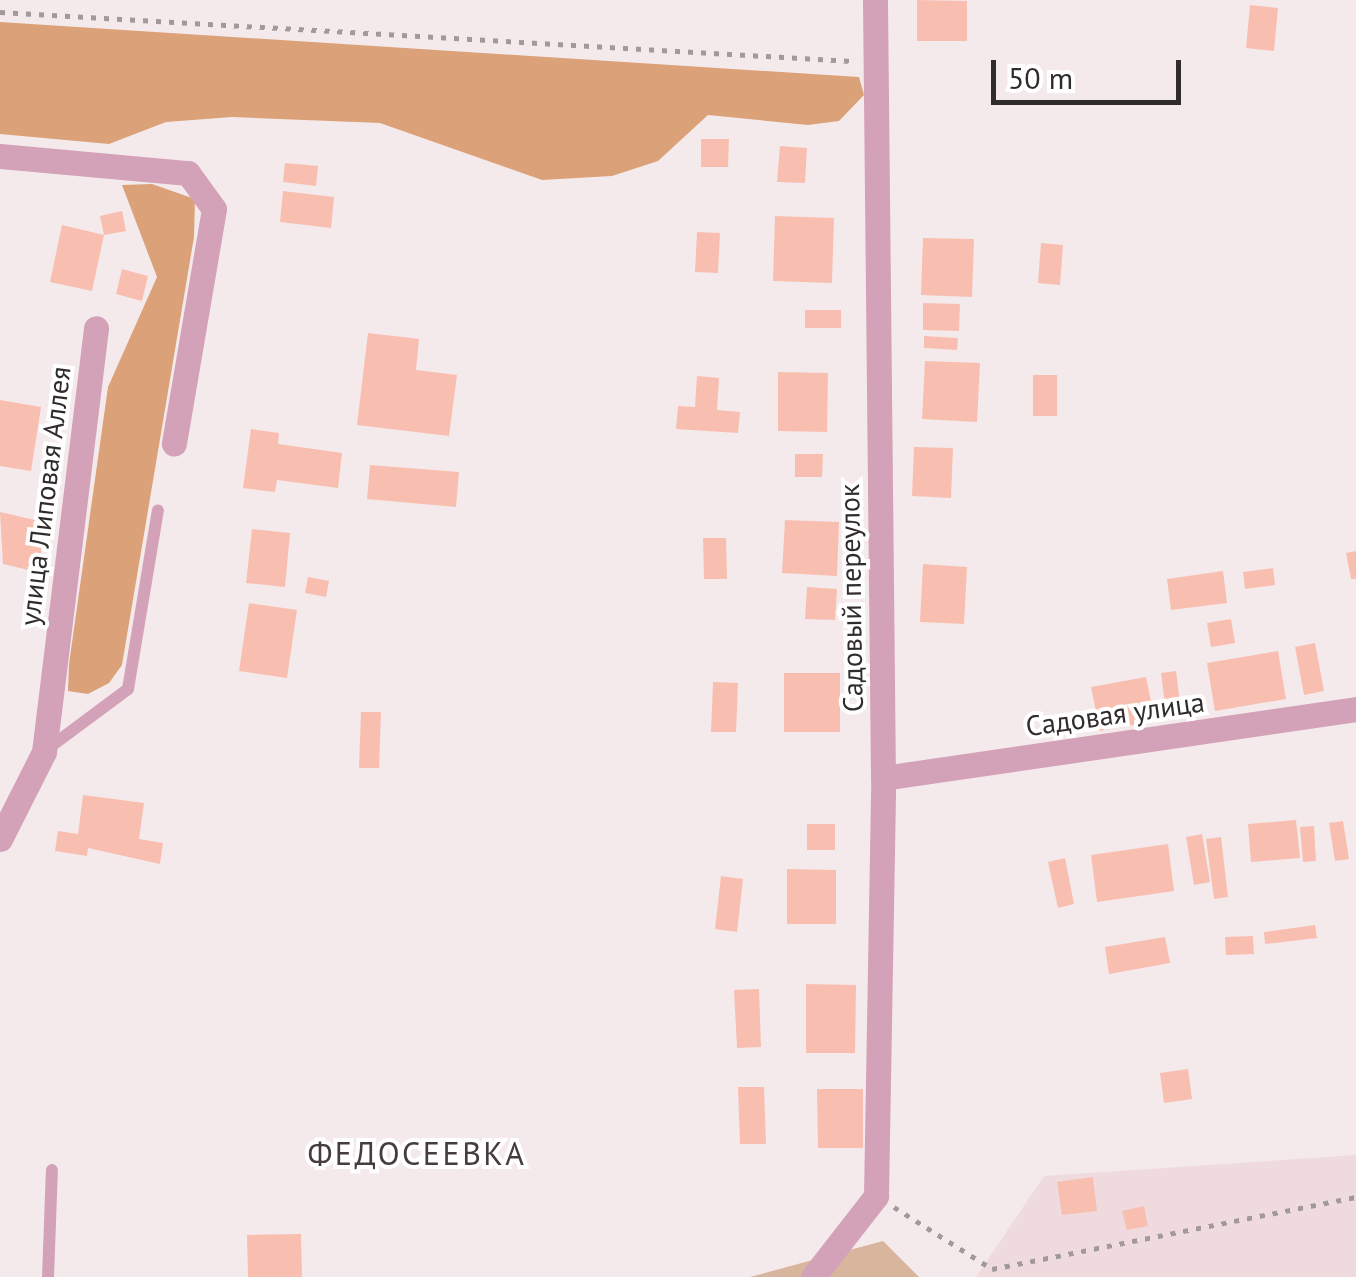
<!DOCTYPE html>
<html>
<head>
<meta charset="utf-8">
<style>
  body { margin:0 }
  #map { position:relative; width:1356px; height:1277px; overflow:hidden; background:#f5eaeb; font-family:"PT Sans",sans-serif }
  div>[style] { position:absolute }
  .built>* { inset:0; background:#efdbdd }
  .green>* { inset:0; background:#d8b59d }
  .forest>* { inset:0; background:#dba27a }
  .building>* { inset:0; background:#f8bfb1 }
  .path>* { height:5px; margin-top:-2.5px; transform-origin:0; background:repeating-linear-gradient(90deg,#a1999a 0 5px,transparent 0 13px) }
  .service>* { height:12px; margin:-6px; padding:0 6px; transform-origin:6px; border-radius:6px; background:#d4a2b8 }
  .minor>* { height:25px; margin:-12.5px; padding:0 12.5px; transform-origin:12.5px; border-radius:12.5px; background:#d4a2b8 }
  span { translate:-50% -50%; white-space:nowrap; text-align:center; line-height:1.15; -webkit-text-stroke:8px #fff; paint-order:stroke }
  .street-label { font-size:28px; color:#302c2c }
  .quarter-label { font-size:32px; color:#453c3d; letter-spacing:2.5px }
  .scale { position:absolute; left:991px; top:60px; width:190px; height:45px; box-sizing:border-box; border:5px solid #302c2c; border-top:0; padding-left:12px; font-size:30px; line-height:35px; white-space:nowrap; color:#302c2c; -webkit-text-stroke:8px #fff; paint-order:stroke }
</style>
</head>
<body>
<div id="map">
  <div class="built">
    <div style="clip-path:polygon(1356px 1155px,1356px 1277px,976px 1277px,1044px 1176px)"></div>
  </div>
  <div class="green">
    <div style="clip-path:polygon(883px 1241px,919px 1277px,750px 1277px)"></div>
  </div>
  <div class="forest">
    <div style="clip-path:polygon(0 22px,859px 77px,864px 95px,839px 121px,808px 125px,708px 115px,658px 161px,612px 176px,542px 180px,380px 123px,232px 117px,166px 122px,109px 144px,0 134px)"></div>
    <div style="clip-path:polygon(152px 184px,195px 199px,194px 237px,122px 665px,109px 683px,88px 694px,68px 691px,69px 664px,108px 387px,157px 277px,122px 185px)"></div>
  </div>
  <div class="building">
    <div style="clip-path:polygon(917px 0,967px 1px,967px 41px,917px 41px)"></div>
    <div style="clip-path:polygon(1250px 5px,1278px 8px,1274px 51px,1246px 48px)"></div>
    <div style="clip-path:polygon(701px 139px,729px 139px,728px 167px,701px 167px)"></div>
    <div style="clip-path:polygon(780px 146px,807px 148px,805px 183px,777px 182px)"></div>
    <div style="clip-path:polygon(285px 163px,318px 166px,316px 186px,283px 182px)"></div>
    <div style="clip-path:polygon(283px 191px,334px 197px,331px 228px,280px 222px)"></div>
    <div style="clip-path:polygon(122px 211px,126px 231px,104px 235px,100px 216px)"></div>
    <div style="clip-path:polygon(775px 216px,834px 218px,832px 283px,773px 281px)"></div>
    <div style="clip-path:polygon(62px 225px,104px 235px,92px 291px,50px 282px)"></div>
    <div style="clip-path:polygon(697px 232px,720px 233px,718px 273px,695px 272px)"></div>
    <div style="clip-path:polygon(923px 238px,974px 239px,972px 297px,921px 295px)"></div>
    <div style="clip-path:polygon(1041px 243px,1063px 245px,1060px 285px,1038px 283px)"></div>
    <div style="clip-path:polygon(122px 269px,148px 276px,142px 301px,116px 294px)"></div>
    <div style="clip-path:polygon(923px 303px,960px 304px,959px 331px,923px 330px)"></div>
    <div style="clip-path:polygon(805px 310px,841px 310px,841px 328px,805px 328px)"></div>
    <div style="clip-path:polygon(368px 333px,419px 339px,416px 370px,457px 375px,449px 436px,357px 425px)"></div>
    <div style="clip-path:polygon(924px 336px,958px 338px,957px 350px,924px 348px)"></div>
    <div style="clip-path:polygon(925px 361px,980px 363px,977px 422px,922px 419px)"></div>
    <div style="clip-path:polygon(778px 372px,828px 373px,827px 432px,778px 431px)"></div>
    <div style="clip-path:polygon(1033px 375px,1057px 375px,1057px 416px,1033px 416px)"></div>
    <div style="clip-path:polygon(697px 376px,719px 378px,717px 410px,740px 412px,738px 433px,676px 429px,678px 406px,695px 407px)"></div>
    <div style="clip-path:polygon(0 400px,41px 407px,31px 471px,0 466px)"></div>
    <div style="clip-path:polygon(251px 429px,279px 433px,278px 444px,342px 453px,338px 488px,277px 480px,275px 492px,243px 488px)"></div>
    <div style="clip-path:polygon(914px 447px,953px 448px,951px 498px,912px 496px)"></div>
    <div style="clip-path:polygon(795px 454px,823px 454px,822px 477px,795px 477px)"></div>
    <div style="clip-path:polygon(370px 465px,459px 472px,456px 507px,367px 499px)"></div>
    <div style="clip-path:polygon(0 512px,48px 523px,37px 572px,3px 564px)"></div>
    <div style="clip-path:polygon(785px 520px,839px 522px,837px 576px,782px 573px)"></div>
    <div style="clip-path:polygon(252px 529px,290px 533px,285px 587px,246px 583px)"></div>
    <div style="clip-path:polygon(703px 538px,726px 538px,727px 579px,704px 579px)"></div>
    <div style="clip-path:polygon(1356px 551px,1356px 579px,1351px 579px,1346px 553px)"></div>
    <div style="clip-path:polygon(923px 564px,967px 567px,964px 624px,920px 622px)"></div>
    <div style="clip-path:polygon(1273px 568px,1275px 585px,1245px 589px,1243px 572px)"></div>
    <div style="clip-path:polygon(1223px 571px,1227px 603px,1171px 610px,1167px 579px)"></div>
    <div style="clip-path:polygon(308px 577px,329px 581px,326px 597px,305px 593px)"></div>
    <div style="clip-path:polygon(807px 587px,837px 589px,835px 620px,805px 619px)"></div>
    <div style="clip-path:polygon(249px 603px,297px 610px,287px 678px,239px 671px)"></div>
    <div style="clip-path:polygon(1231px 619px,1235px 643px,1211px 647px,1207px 623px)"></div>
    <div style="clip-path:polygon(1315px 643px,1324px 691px,1304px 695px,1295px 647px)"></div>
    <div style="clip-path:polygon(1278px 651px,1286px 699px,1215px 711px,1207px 663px)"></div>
    <div style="clip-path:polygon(1176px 671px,1182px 718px,1167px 720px,1161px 673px)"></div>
    <div style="clip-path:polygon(784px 673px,840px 673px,840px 732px,784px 732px)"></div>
    <div style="clip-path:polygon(1146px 677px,1155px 721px,1100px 731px,1091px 687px)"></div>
    <div style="clip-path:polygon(713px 682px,738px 683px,736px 732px,711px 732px)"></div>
    <div style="clip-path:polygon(361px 712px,381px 712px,379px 768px,359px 768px)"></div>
    <div style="clip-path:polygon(83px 795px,144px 803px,139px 839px,163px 843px,160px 864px,88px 848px,87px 856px,55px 851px,58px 831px,78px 834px)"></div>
    <div style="clip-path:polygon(1296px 820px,1300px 858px,1251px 862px,1248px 824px)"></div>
    <div style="clip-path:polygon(1343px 821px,1349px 859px,1335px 861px,1329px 823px)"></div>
    <div style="clip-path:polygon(807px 824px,835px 824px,835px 850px,807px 850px)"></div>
    <div style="clip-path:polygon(1314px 826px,1316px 861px,1303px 862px,1300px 827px)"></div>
    <div style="clip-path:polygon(1202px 834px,1210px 882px,1194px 885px,1186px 837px)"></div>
    <div style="clip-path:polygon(1221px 837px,1228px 897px,1214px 899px,1206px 839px)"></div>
    <div style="clip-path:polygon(1168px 844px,1174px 891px,1097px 902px,1091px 855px)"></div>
    <div style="clip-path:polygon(1065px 858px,1074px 904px,1058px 908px,1048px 862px)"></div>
    <div style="clip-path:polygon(787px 869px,836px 870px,836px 924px,787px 924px)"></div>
    <div style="clip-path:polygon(721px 876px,743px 879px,737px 932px,715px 929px)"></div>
    <div style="clip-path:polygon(1315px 925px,1317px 938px,1265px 944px,1264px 932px)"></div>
    <div style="clip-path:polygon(1253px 936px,1254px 954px,1226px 955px,1225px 937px)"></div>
    <div style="clip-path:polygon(1165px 937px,1170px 963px,1109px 974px,1105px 947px)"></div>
    <div style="clip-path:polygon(806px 984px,856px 985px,855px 1053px,806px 1053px)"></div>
    <div style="clip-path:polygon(759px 989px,761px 1047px,737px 1048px,734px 990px)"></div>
    <div style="clip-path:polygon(1188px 1069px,1192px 1099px,1164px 1103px,1160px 1073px)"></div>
    <div style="clip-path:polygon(738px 1087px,764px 1087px,766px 1144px,740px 1144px)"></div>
    <div style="clip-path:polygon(817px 1089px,863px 1089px,863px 1148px,818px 1148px)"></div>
    <div style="clip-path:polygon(1093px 1177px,1097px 1211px,1062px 1215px,1057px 1182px)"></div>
    <div style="clip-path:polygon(1144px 1206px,1148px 1226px,1127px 1230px,1122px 1211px)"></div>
    <div style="clip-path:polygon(301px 1234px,302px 1277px,248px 1277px,247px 1235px)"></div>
  </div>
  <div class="path">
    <div style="left:0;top:12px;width:853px;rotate:3.29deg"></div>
    <div style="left:894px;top:1207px;width:116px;rotate:32.3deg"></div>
    <div style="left:992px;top:1269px;width:371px;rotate:-11.2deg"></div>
  </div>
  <div class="service">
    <div style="left:46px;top:750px;width:102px;rotate:-36.6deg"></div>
    <div style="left:128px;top:689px;width:181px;rotate:-80.5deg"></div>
    <div style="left:48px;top:1277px;width:107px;rotate:-87.9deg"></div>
  </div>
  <div class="minor">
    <div style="left:0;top:156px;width:189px;rotate:5.2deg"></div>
    <div style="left:188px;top:173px;width:44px;rotate:54.2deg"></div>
    <div style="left:214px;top:209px;width:238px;rotate:99.7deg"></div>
    <div style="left:883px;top:778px;width:478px;rotate:-8.3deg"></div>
    <div style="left:0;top:839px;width:97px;rotate:-63.2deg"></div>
    <div style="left:44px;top:752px;width:427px;rotate:-83deg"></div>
    <div style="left:813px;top:1277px;width:103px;rotate:-52.1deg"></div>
    <div style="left:876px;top:1196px;width:418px;rotate:-89deg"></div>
    <div style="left:883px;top:778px;width:778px;rotate:-90.59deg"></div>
  </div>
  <div class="street-label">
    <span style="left:45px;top:496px;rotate:-83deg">улица Липовая Аллея</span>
    <span style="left:851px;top:598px;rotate:-91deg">Садовый переулок</span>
    <span style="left:1115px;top:714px;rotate:-8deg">Садовая улица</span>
  </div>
  <div class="quarter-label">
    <span style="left:417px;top:1153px">ФЕДОСЕЕВКА</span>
  </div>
  <div class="scale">50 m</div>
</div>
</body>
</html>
